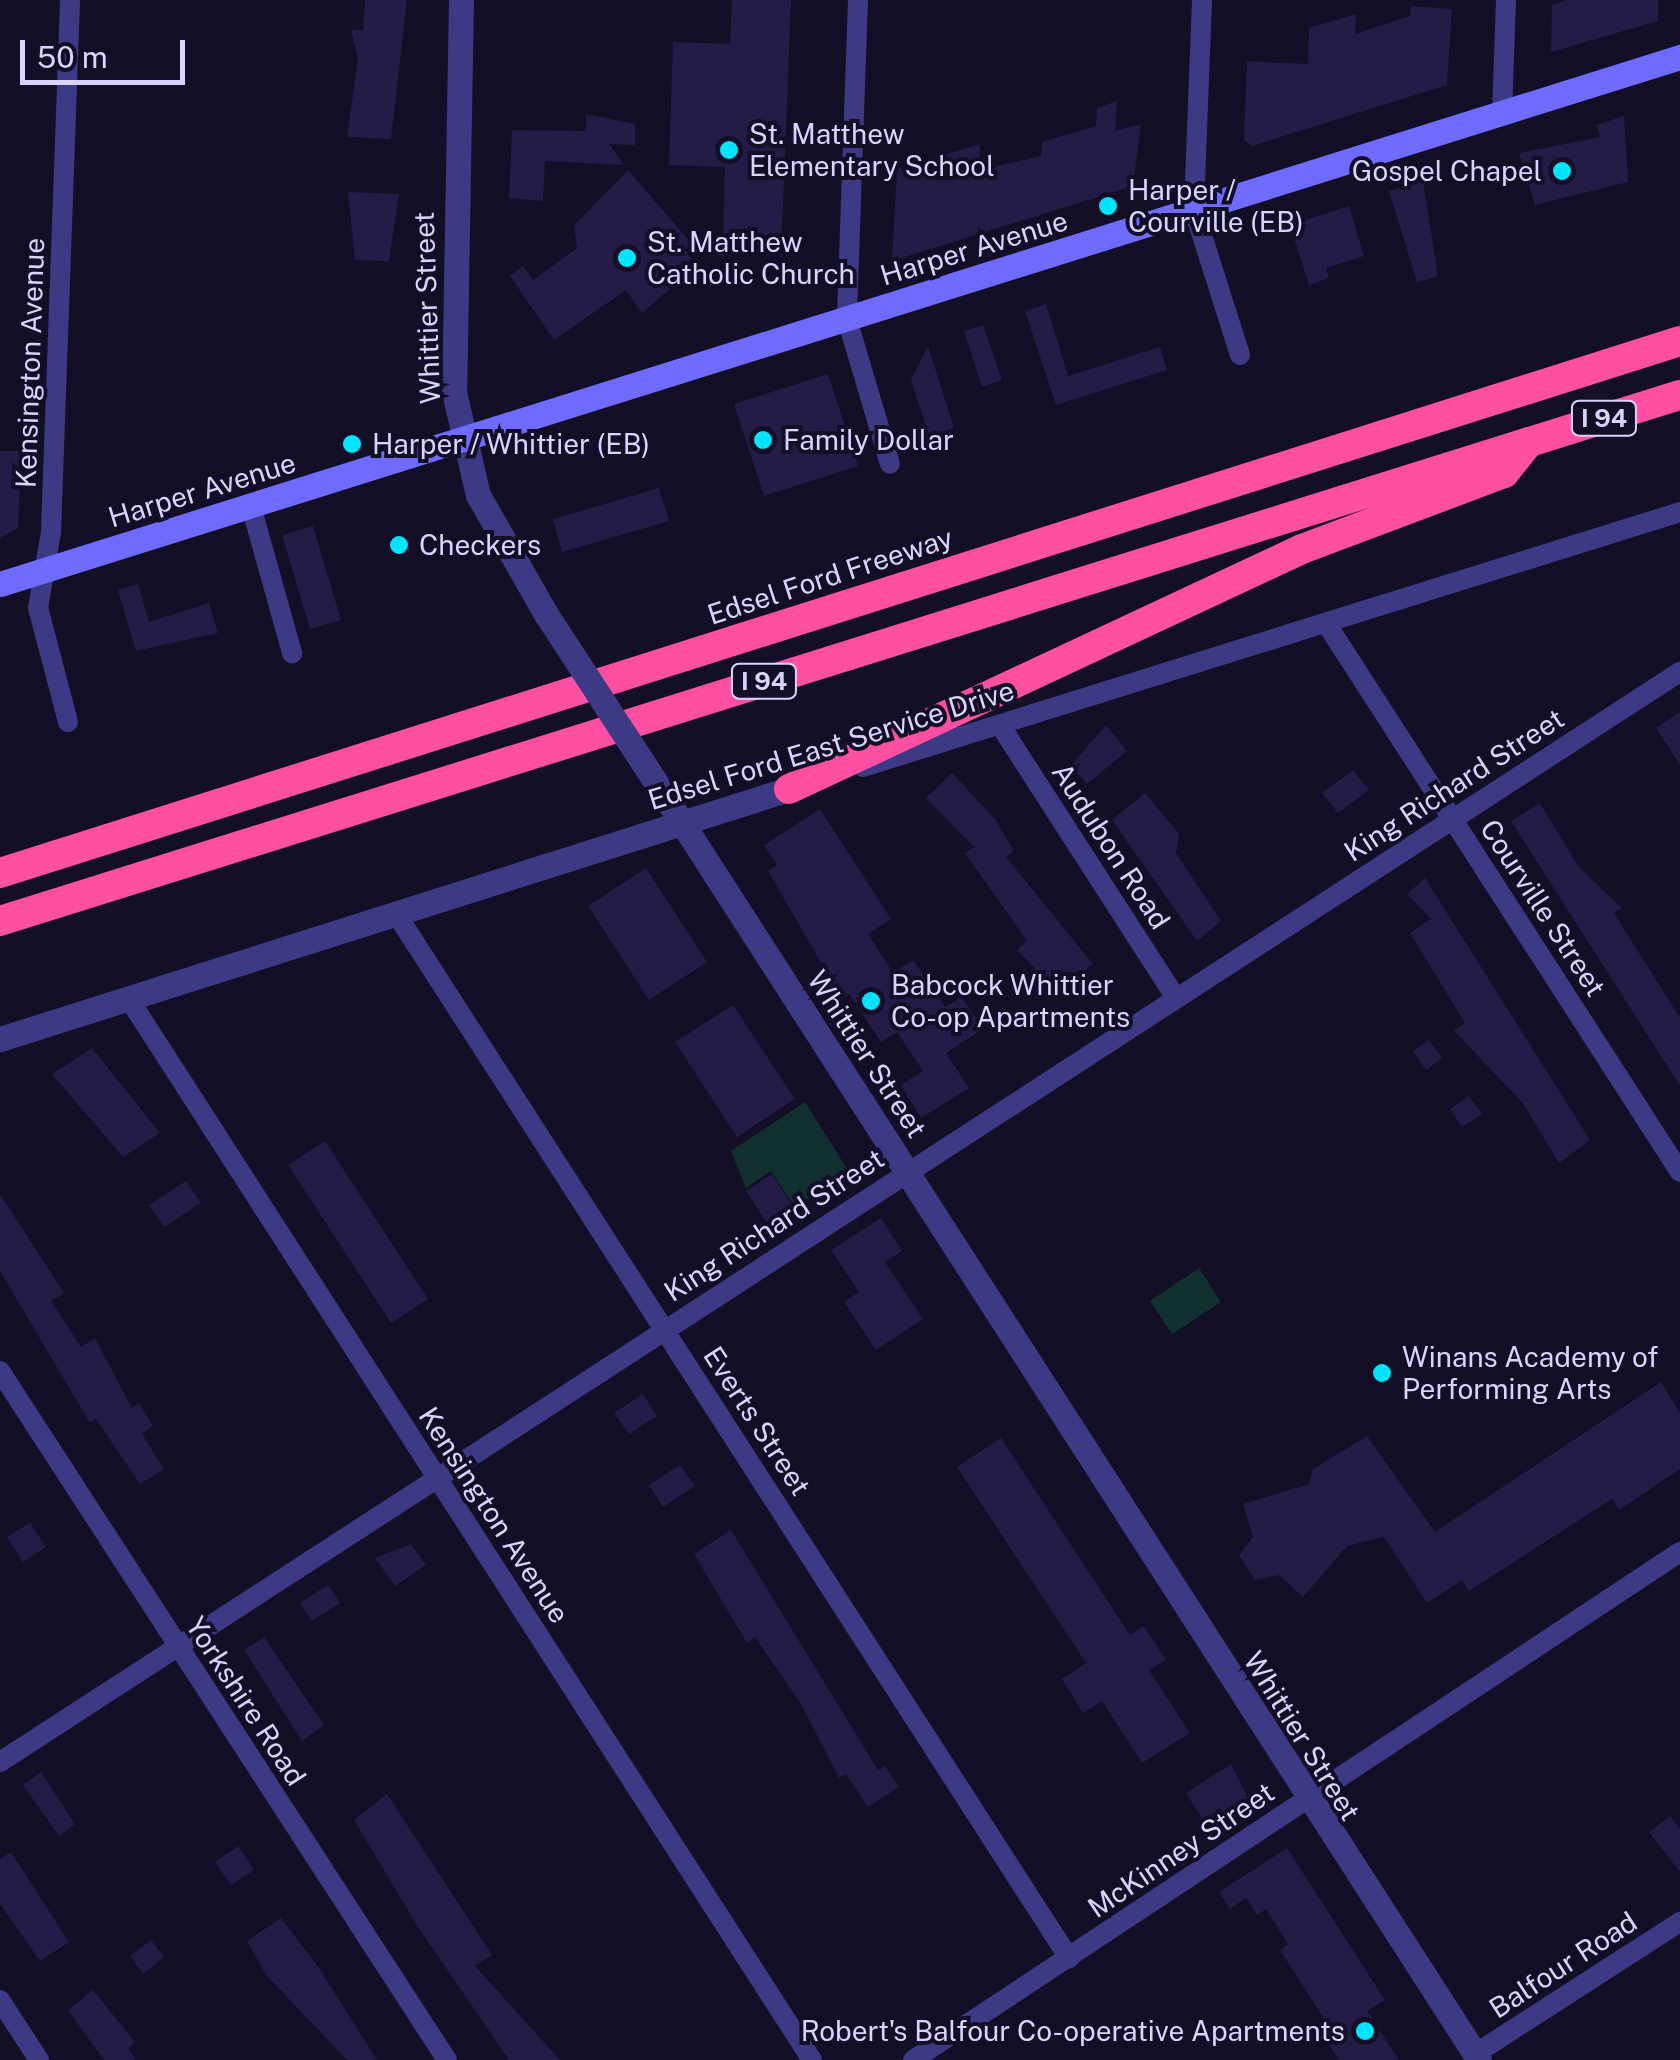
<!DOCTYPE html>
<html>
<head>
<meta charset="utf-8">
<style>
  body { margin:0 }
  #map { position:relative; width:1680px; height:2060px; overflow:hidden; background:#130f26; font-family:"Public Sans",sans-serif }
  div>[style] { position:absolute }
  .green>* { inset:0; background:#12302f }
  .building>* { inset:0; background:#241b47 }
  .minor>* { height:20px; margin:-10px; padding:0 10px; transform-origin:10px; border-radius:10px; background:#3d3a85 }
  .tertiary>* { height:25px; margin:-12.5px; padding:0 12.5px; transform-origin:12.5px; border-radius:12.5px; background:#3d3a85 }
  .secondary>* { height:25px; margin:-12.5px; padding:0 12.5px; transform-origin:12.5px; border-radius:12.5px; background:#6f6bff }
  .motorway>* { height:30px; margin:-15px; padding:0 15px; transform-origin:15px; border-radius:15px; background:#ff4fa3 }
  .tertiary-bridge>* { height:25px; margin:-12.5px; padding:0 12.5px; transform-origin:12.5px; border-radius:12.5px; background:#3d3a85 }
  .dots>* { width:28px; height:28px; translate:-50% -50%; box-sizing:border-box; border:5px solid #130f26; border-radius:50% }
  span { translate:-50% -50%; white-space:nowrap; text-align:center; line-height:1.15; -webkit-text-stroke:8px #130f26; paint-order:stroke }
  .shield-label span { padding:2px 8px; background:#130f26; border:2px solid; border-radius:8px; -webkit-text-stroke-width:0 }
  .shield-label { font-size:25px; color:#d9d4ff; font-weight:700 }
  .poi-label { font-size:28px; color:#d9d4ff }
  .left { translate:0 -50%; text-align:left }
  .right { translate:-100% -50%; text-align:right }
  .street-label { font-size:28px; color:#d9d4ff }
  .scale { position:absolute; left:20px; top:40px; width:165px; height:45px; box-sizing:border-box; border:5px solid #d9d4ff; border-top:0; padding-left:12px; font-size:30px; line-height:35px; white-space:nowrap; color:#d9d4ff; -webkit-text-stroke:8px #130f26; paint-order:stroke }
</style>
</head>
<body>
<div id="map">
  <div class="green">
    <div style="clip-path:polygon(805px 1102px,849px 1172px,795px 1207px,771px 1171px,746px 1188px,731px 1151px)"></div>
    <div style="clip-path:polygon(1199px 1268px,1221px 1302px,1172px 1334px,1150px 1301px)"></div>
  </div>
  <div class="building">
    <div style="clip-path:polygon(365px 0,407px 0,391px 139px,347px 137px,358px 59px,351px 30px,363px 30px)"></div>
    <div style="clip-path:polygon(732px 0,791px 0,781px 255px,746px 254px,747px 236px,723px 235px,725px 167px,669px 165px,673px 42px,730px 44px)"></div>
    <div style="clip-path:polygon(1568px 0,1658px 0,1658px 21px,1551px 52px,1552px 5px)"></div>
    <div style="clip-path:polygon(1411px 6px,1452px 9px,1447px 85px,1252px 146px,1244px 140px,1247px 61px,1308px 64px,1309px 28px,1356px 14px,1355px 34px,1410px 16px)"></div>
    <div style="clip-path:polygon(1117px 101px,1115px 131px,1141px 124px,1133px 186px,892px 261px,897px 169px,980px 144px,979px 170px,1041px 156px,1042px 142px,1096px 126px,1097px 108px)"></div>
    <div style="clip-path:polygon(586px 114px,635px 124px,635px 145px,609px 144px,624px 165px,545px 161px,543px 201px,509px 198px,512px 130px,586px 131px)"></div>
    <div style="clip-path:polygon(1624px 116px,1628px 182px,1535px 205px,1519px 153px,1601px 137px,1596px 125px)"></div>
    <div style="clip-path:polygon(628px 170px,692px 244px,685px 249px,696px 266px,642px 313px,626px 290px,554px 340px,510px 276px,523px 266px,533px 280px,577px 248px,574px 225px)"></div>
    <div style="clip-path:polygon(1423px 181px,1438px 276px,1417px 282px,1389px 191px)"></div>
    <div style="clip-path:polygon(348px 192px,399px 194px,389px 261px,355px 260px)"></div>
    <div style="clip-path:polygon(1349px 206px,1364px 256px,1326px 268px,1329px 278px,1309px 285px,1290px 225px)"></div>
    <div style="clip-path:polygon(1046px 304px,1068px 376px,1160px 347px,1167px 370px,1056px 405px,1025px 311px)"></div>
    <div style="clip-path:polygon(983px 325px,1002px 380px,982px 387px,964px 331px)"></div>
    <div style="clip-path:polygon(928px 346px,954px 428px,929px 436px,911px 380px)"></div>
    <div style="clip-path:polygon(828px 374px,858px 466px,764px 496px,734px 404px)"></div>
    <div style="clip-path:polygon(0 451px,21px 451px,18px 528px,0 538px)"></div>
    <div style="clip-path:polygon(659px 488px,669px 521px,562px 552px,553px 519px)"></div>
    <div style="clip-path:polygon(313px 526px,341px 620px,310px 629px,282px 535px)"></div>
    <div style="clip-path:polygon(138px 584px,149px 622px,209px 603px,218px 633px,136px 651px,118px 590px)"></div>
    <div style="clip-path:polygon(1680px 712px,1680px 765px,1656px 728px)"></div>
    <div style="clip-path:polygon(1106px 725px,1127px 751px,1087px 784px,1071px 765px)"></div>
    <div style="clip-path:polygon(1353px 770px,1369px 790px,1338px 813px,1322px 793px)"></div>
    <div style="clip-path:polygon(952px 773px,995px 819px,1014px 851px,1006px 857px,1093px 964px,1058px 993px,1017px 950px,1027px 941px,965px 853px,974px 847px,926px 798px)"></div>
    <div style="clip-path:polygon(1145px 793px,1179px 834px,1176px 853px,1221px 921px,1197px 941px,1112px 820px)"></div>
    <div style="clip-path:polygon(1540px 803px,1578px 866px,1622px 908px,1614px 913px,1680px 1018px,1680px 1086px,1511px 821px)"></div>
    <div style="clip-path:polygon(820px 809px,891px 919px,868px 934px,893px 973px,913px 960px,945px 1007px,962px 997px,983px 1029px,946px 1053px,969px 1088px,921px 1118px,901px 1085px,923px 1071px,897px 1032px,881px 1042px,849px 994px,842px 999px,768px 871px,777px 865px,764px 845px)"></div>
    <div style="clip-path:polygon(646px 868px,707px 962px,649px 1000px,588px 906px)"></div>
    <div style="clip-path:polygon(1425px 878px,1590px 1140px,1559px 1163px,1522px 1102px,1454px 1031px,1465px 1023px,1410px 933px,1431px 919px,1407px 894px)"></div>
    <div style="clip-path:polygon(733px 1005px,795px 1099px,737px 1137px,675px 1042px)"></div>
    <div style="clip-path:polygon(1429px 1040px,1442px 1058px,1426px 1070px,1413px 1051px)"></div>
    <div style="clip-path:polygon(92px 1048px,160px 1133px,123px 1157px,52px 1074px)"></div>
    <div style="clip-path:polygon(1469px 1096px,1482px 1114px,1462px 1127px,1450px 1109px)"></div>
    <div style="clip-path:polygon(325px 1141px,428px 1299px,391px 1323px,288px 1165px)"></div>
    <div style="clip-path:polygon(772px 1174px,794px 1208px,768px 1225px,746px 1191px)"></div>
    <div style="clip-path:polygon(186px 1181px,201px 1203px,164px 1227px,149px 1205px)"></div>
    <div style="clip-path:polygon(0 1194px,64px 1293px,51px 1301px,81px 1347px,95px 1338px,132px 1408px,139px 1403px,153px 1426px,142px 1434px,164px 1469px,140px 1484px,96px 1419px,90px 1423px,0 1271px)"></div>
    <div style="clip-path:polygon(881px 1218px,902px 1251px,885px 1262px,923px 1319px,876px 1350px,844px 1302px,859px 1292px,831px 1250px)"></div>
    <div style="clip-path:polygon(1661px 1382px,1680px 1413px,1680px 1469px,1619px 1510px,1612px 1499px,1469px 1591px,1462px 1580px,1427px 1603px,1384px 1537px,1347px 1546px,1303px 1597px,1279px 1575px,1255px 1580px,1239px 1555px,1253px 1537px,1243px 1504px,1309px 1484px,1313px 1469px,1367px 1436px,1435px 1532px)"></div>
    <div style="clip-path:polygon(643px 1394px,657px 1416px,629px 1434px,614px 1413px)"></div>
    <div style="clip-path:polygon(1001px 1438px,1130px 1635px,1144px 1626px,1166px 1660px,1149px 1670px,1190px 1733px,1142px 1763px,1102px 1701px,1083px 1713px,1062px 1679px,1086px 1663px,957px 1467px)"></div>
    <div style="clip-path:polygon(680px 1465px,695px 1486px,663px 1507px,649px 1485px)"></div>
    <div style="clip-path:polygon(30px 1523px,46px 1547px,23px 1562px,7px 1537px)"></div>
    <div style="clip-path:polygon(731px 1530px,878px 1770px,885px 1766px,899px 1787px,868px 1807px,846px 1774px,839px 1778px,801px 1704px,755px 1637px,747px 1643px,694px 1554px)"></div>
    <div style="clip-path:polygon(411px 1544px,426px 1565px,395px 1586px,375px 1558px)"></div>
    <div style="clip-path:polygon(328px 1585px,340px 1603px,312px 1621px,300px 1603px)"></div>
    <div style="clip-path:polygon(264px 1637px,324px 1725px,302px 1741px,244px 1650px)"></div>
    <div style="clip-path:polygon(1231px 1764px,1249px 1799px,1207px 1826px,1186px 1793px)"></div>
    <div style="clip-path:polygon(41px 1772px,75px 1824px,59px 1836px,23px 1785px)"></div>
    <div style="clip-path:polygon(387px 1794px,492px 1955px,475px 1966px,560px 2060px,509px 2060px,418px 1927px,354px 1820px)"></div>
    <div style="clip-path:polygon(1670px 1816px,1680px 1829px,1680px 1872px,1649px 1832px)"></div>
    <div style="clip-path:polygon(238px 1846px,254px 1870px,231px 1885px,215px 1862px)"></div>
    <div style="clip-path:polygon(1287px 1848px,1385px 2000px,1367px 2011px,1399px 2060px,1339px 2060px,1329px 2045px,1337px 2039px,1280px 1950px,1288px 1944px,1266px 1909px,1257px 1915px,1246px 1898px,1230px 1909px,1219px 1892px)"></div>
    <div style="clip-path:polygon(11px 1852px,69px 1942px,40px 1961px,0 1904px,0 1859px)"></div>
    <div style="clip-path:polygon(281px 1918px,319px 1968px,377px 2060px,347px 2060px,266px 1975px,247px 1941px)"></div>
    <div style="clip-path:polygon(151px 1940px,164px 1957px,143px 1974px,130px 1956px)"></div>
    <div style="clip-path:polygon(93px 1990px,135px 2042px,128px 2048px,136px 2060px,104px 2060px,68px 2010px)"></div>
  </div>
  <div class="minor">
    <div style="left:858px;top:0;width:319px;rotate:92deg"></div>
    <div style="left:847px;top:319px;width:151px;rotate:73.5deg"></div>
    <div style="left:1202px;top:0;width:210px;rotate:92.2deg"></div>
    <div style="left:1194px;top:210px;width:152px;rotate:72.4deg"></div>
    <div style="left:1502px;top:114px;width:114px;rotate:-88deg"></div>
    <div style="left:251px;top:506px;width:153px;rotate:74.4deg"></div>
    <div style="left:1326px;top:623px;width:653px;rotate:57.19deg"></div>
    <div style="left:68px;top:722px;width:118px;rotate:-104.7deg"></div>
    <div style="left:38px;top:608px;width:77px;rotate:-80.3deg"></div>
    <div style="left:51px;top:532px;width:532px;rotate:-87.95deg"></div>
    <div style="left:1000px;top:725px;width:323px;rotate:57.2deg"></div>
    <div style="left:863px;top:767px;width:856px;rotate:-17.33deg"></div>
    <div style="left:397px;top:915px;width:1241px;rotate:57.21deg"></div>
    <div style="left:129px;top:999px;width:1262px;rotate:57.23deg"></div>
    <div style="left:0;top:1371px;width:821px;rotate:57.03deg"></div>
    <div style="left:0;top:1762px;width:2003px;rotate:-32.98deg"></div>
    <div style="left:0;top:2000px;width:72px;rotate:57deg"></div>
    <div style="left:1475px;top:2054px;width:244px;rotate:-32.8deg"></div>
    <div style="left:913px;top:2060px;width:920px;rotate:-33.52deg"></div>
  </div>
  <div class="tertiary">
    <div style="left:461px;top:0;width:392px;rotate:91deg"></div>
    <div style="left:454px;top:392px;width:106px;rotate:76.9deg"></div>
    <div style="left:478px;top:495px;width:137px;rotate:60.3deg"></div>
    <div style="left:664px;top:795px;width:1505px;rotate:57.21deg"></div>
    <div style="left:0;top:1039px;width:828px;rotate:-17.58deg"></div>
  </div>
  <div class="secondary">
    <div style="left:0;top:584px;width:1761px;rotate:-17.42deg"></div>
  </div>
  <div class="motorway">
    <div style="left:789px;top:789px;width:566px;rotate:-25.07deg"></div>
    <div style="left:1302px;top:549px;width:216px;rotate:-20.6deg"></div>
    <div style="left:1504px;top:473px;width:40px;rotate:-51deg"></div>
    <div style="left:0;top:873px;width:1762px;rotate:-17.57deg"></div>
    <div style="left:0;top:921px;width:1760px;rotate:-17.39deg"></div>
  </div>
  <div class="tertiary-bridge">
    <div style="left:546px;top:614px;width:216px;rotate:56.9deg"></div>
  </div>
  <div class="dots">
    <div style="left:729px;top:150px;background:#00e5ff"></div>
    <div style="left:1562px;top:171px;background:#00e5ff"></div>
    <div style="left:1108px;top:206px;background:#00e5ff"></div>
    <div style="left:627px;top:258px;background:#00e5ff"></div>
    <div style="left:763px;top:440px;background:#00e5ff"></div>
    <div style="left:352px;top:444px;background:#00e5ff"></div>
    <div style="left:399px;top:545px;background:#00e5ff"></div>
    <div style="left:871px;top:1001px;background:#00e5ff"></div>
    <div style="left:1382px;top:1373px;background:#00e5ff"></div>
    <div style="left:1365px;top:2031px;background:#00e5ff"></div>
  </div>
  <div class="shield-label">
    <span style="left:1604px;top:418px">I 94</span>
    <span style="left:764px;top:681px">I 94</span>
  </div>
  <div class="poi-label">
    <span class="left" style="left:749px;top:150px">St. Matthew<br>Elementary School</span>
    <span class="right" style="left:1542px;top:171px">Gospel Chapel</span>
    <span class="left" style="left:1128px;top:206px">Harper /<br>Courville (EB)</span>
    <span class="left" style="left:647px;top:258px">St. Matthew<br>Catholic Church</span>
    <span class="left" style="left:783px;top:440px">Family Dollar</span>
    <span class="left" style="left:372px;top:444px">Harper / Whittier (EB)</span>
    <span class="left" style="left:419px;top:545px">Checkers</span>
    <span class="left" style="left:891px;top:1001px">Babcock Whittier<br>Co-op Apartments</span>
    <span class="left" style="left:1402px;top:1373px">Winans Academy of<br>Performing Arts</span>
    <span class="right" style="left:1345px;top:2031px">Robert's Balfour Co-operative Apartments</span>
  </div>
  <div class="street-label">
    <span style="left:974px;top:248px;rotate:-17deg">Harper Avenue</span>
    <span style="left:427px;top:308px;rotate:-92deg">Whittier Street</span>
    <span style="left:30px;top:363px;rotate:-88deg">Kensington Avenue</span>
    <span style="left:202px;top:490px;rotate:-17deg">Harper Avenue</span>
    <span style="left:830px;top:576px;rotate:-18deg">Edsel Ford Freeway</span>
    <span style="left:831px;top:745px;rotate:-17deg">Edsel Ford East Service Drive</span>
    <span style="left:1454px;top:785px;rotate:-33deg">King Richard Street</span>
    <span style="left:1111px;top:846px;rotate:57deg">Audubon Road</span>
    <span style="left:1543px;top:908px;rotate:57deg">Courville Street</span>
    <span style="left:867px;top:1054px;rotate:57deg">Whittier Street</span>
    <span style="left:774px;top:1225px;rotate:-33deg">King Richard Street</span>
    <span style="left:757px;top:1421px;rotate:57deg">Everts Street</span>
    <span style="left:494px;top:1515px;rotate:57deg">Kensington Avenue</span>
    <span style="left:246px;top:1701px;rotate:57deg">Yorkshire Road</span>
    <span style="left:1302px;top:1736px;rotate:58deg">Whittier Street</span>
    <span style="left:1181px;top:1850px;rotate:-34deg">McKinney Street</span>
    <span style="left:1563px;top:1965px;rotate:-33deg">Balfour Road</span>
  </div>
  <div class="scale">50 m</div>
</div>
</body>
</html>
